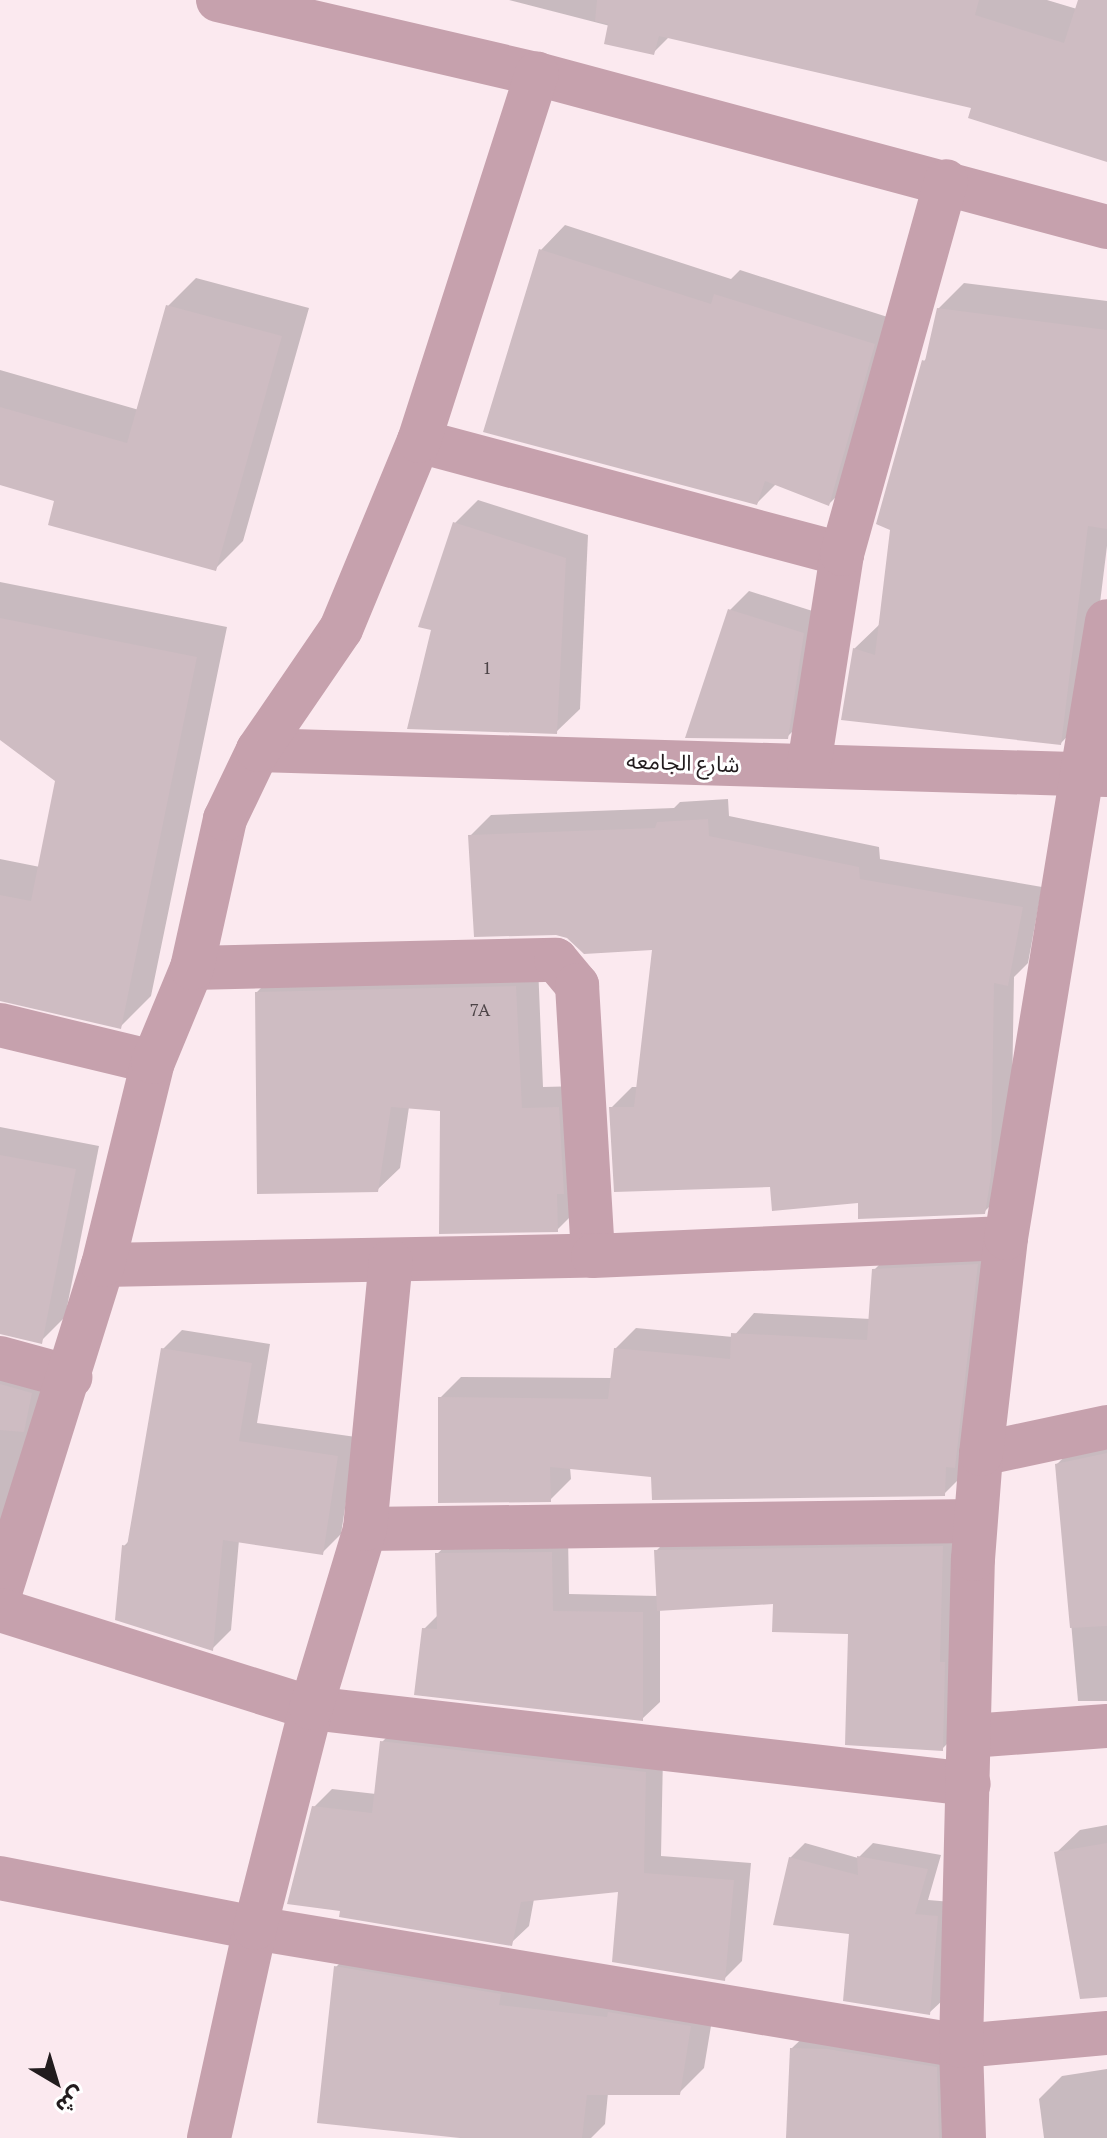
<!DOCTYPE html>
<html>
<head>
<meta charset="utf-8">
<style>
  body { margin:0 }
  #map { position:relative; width:1107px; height:2138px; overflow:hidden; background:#fbe9ef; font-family:"PT Serif","Noto Sans Arabic",serif }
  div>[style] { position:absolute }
  .shadow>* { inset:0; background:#0003 }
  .building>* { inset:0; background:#cebcc2 }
  .street>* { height:44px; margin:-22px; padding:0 22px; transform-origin:22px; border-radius:22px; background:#c6a1ad }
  span { translate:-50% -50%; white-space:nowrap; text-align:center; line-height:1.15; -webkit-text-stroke:6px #fff; paint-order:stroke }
  .number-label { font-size:18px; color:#4d4447 }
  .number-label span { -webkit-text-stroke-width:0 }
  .street-label { font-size:22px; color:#221c1e }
  .north { position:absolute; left:16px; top:2042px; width:80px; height:80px; -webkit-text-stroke:6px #fff; paint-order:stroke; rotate:142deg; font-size:22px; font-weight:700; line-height:32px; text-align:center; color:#221c1e }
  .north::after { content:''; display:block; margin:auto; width:28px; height:36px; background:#221c1e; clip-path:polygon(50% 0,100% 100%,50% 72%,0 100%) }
</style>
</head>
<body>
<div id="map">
  <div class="shadow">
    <div style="clip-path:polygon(509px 0,1047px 0,1077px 9px,1084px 0,1107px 0,1107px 160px,974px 106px,670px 36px,653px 53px,610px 26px)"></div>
    <div style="clip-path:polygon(565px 225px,731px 279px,740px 270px,897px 320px,853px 480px,829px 504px,777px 483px,757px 503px,485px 431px,541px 250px)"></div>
    <div style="clip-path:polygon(196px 278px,309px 308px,243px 541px,215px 569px,57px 500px,0 483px,0 370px,139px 410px,168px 306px)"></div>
    <div style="clip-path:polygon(964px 283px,1107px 301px,1107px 546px,1086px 717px,1061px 743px,854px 649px,881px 623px,924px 361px,928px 357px,938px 309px)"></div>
    <div style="clip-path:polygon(478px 500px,588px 535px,580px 709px,556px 732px,455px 523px)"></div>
    <div style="clip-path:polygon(0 582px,227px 627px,151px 996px,121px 1026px,0 999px,0 859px,40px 867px,58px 780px,0 737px)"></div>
    <div style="clip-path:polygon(749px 591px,822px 614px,806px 718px,787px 737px,730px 610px)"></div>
    <div style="clip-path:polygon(728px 799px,729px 816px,879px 847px,880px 859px,1042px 887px,1028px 963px,1014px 977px,1011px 1153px,1005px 1191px,984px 1212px,771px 1185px,611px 1108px,632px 1087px,638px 1087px,654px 948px,470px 836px,491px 815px,674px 808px,680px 802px)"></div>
    <div style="clip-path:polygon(538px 965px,543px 1087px,581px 1086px,579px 1208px,557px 1230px,442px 1109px,409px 1107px,400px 1168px,377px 1190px,257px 992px,279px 970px)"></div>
    <div style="clip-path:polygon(0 1127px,99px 1146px,65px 1317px,41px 1341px,0 1333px)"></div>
    <div style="clip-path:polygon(998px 1244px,965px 1473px,944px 1494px,570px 1467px,571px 1479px,550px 1500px,440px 1398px,461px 1377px,612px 1378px,615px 1349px,636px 1328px,733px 1337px,754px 1313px,871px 1319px,874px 1270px,895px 1249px)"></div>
    <div style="clip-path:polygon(182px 1330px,270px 1344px,257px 1423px,356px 1437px,341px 1534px,322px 1553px,239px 1540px,231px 1630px,212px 1649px,124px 1546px,130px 1540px,163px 1349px)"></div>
    <div style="clip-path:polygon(0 1342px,50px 1368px,0 1558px)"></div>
    <div style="clip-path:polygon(1107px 1437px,1107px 1701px,1078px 1701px,1057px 1464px,1079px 1443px)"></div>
    <div style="clip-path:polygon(961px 1528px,961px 1730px,942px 1749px,850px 1632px,775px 1602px,660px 1609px,660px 1702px,642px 1719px,424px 1629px,439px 1614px,437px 1554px,455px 1537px,568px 1535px,569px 1594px,658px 1596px,656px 1551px,675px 1532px)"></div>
    <div style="clip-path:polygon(400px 1724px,663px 1755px,661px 1856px,751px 1863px,742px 1961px,724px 1979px,620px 1889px,534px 1899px,529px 1926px,511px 1943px,314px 1807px,332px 1789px,376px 1794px,382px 1742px)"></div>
    <div style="clip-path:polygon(1107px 1825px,1107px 1953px,1056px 1853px,1080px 1830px)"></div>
    <div style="clip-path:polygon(805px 1843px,858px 1858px,873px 1843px,941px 1855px,928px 1900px,952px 1902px,944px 1999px,929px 2013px,851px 1932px,790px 1858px)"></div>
    <div style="clip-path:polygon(360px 1943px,715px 2002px,704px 2068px,679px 2093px,608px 2093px,605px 2124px,591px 2138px,479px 2138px,336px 1967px)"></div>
    <div style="clip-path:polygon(815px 2026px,958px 2045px,963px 2138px,788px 2138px,792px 2048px)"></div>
    <div style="clip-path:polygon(1107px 2069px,1107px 2138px,1044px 2138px,1039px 2099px,1062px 2076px)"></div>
  </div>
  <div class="building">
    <div style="clip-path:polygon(597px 0,979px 0,975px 15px,1064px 43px,1078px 0,1107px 0,1107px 162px,968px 118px,971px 108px,659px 36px,654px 55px,604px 44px,608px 24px,595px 21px)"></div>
    <div style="clip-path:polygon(539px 249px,711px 304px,714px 294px,875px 344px,829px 506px,765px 481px,757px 505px,483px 432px)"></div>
    <div style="clip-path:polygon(166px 305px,282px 336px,216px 571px,48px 525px,54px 501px,0 485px,0 407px,127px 443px)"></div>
    <div style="clip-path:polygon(937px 308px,1107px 330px,1107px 529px,1088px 526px,1061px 745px,841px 720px,853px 648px,875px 655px,890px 530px,876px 524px,922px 360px,925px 361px)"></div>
    <div style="clip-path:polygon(453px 522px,566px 558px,557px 734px,407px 729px,431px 630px,418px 627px)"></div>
    <div style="clip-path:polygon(728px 609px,804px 633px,788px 739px,685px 738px)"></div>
    <div style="clip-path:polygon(0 618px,197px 657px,121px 1029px,0 1001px,0 895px,31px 901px,55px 781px,0 740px)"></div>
    <div style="clip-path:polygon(708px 819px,709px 836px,859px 867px,860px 879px,1023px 907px,1008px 986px,994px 983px,991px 1176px,985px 1214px,858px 1219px,858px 1203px,772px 1211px,770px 1187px,614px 1192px,609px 1107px,634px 1107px,652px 950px,584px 954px,567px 938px,556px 935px,474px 937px,468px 835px,655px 828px,657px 822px)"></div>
    <div style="clip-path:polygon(516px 986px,522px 1108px,559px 1107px,564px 1194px,557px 1194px,558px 1232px,439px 1234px,440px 1111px,391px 1107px,378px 1192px,257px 1194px,255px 992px)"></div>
    <div style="clip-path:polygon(0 1155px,76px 1169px,42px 1344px,0 1334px)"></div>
    <div style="clip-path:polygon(978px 1264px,955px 1468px,946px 1467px,945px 1496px,652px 1500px,651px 1477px,550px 1467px,551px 1502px,438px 1503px,438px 1397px,608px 1399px,614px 1348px,730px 1359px,731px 1333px,867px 1340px,872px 1269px)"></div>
    <div style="clip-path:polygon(161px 1348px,252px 1363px,239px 1441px,338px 1456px,323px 1555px,223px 1540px,213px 1651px,115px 1620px,122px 1545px,127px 1546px)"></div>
    <div style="clip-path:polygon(0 1384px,32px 1393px,24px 1432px,0 1430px)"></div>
    <div style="clip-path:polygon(1107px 1453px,1107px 1626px,1070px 1628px,1055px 1464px)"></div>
    <div style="clip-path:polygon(943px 1546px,940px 1662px,945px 1662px,943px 1751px,845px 1745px,848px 1634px,772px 1632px,773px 1604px,657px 1611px,654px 1550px)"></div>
    <div style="clip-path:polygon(552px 1552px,553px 1611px,643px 1612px,643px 1721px,414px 1695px,422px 1628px,437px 1629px,435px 1553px)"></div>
    <div style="clip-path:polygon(380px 1741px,646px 1772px,644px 1873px,734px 1880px,725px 1981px,612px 1962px,618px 1892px,521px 1902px,512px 1946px,339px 1917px,340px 1911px,287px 1904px,312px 1806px,372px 1813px)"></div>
    <div style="clip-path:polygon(1107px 1843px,1107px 1997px,1080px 1999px,1054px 1852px)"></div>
    <div style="clip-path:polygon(857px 1856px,928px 1869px,915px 1914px,938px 1916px,930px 2015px,843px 2001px,849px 1934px,773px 1925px,789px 1857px,858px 1875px)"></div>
    <div style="clip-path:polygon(334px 1966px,501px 1994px,499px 2005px,607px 2017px,608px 2012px,691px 2026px,680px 2095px,587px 2095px,582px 2138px,460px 2138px,317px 2123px)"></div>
    <div style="clip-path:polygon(790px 2048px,827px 2049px,937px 2067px,939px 2138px,786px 2138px)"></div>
  </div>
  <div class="street">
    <div style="left:218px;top:0;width:327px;rotate:13.1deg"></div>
    <div style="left:537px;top:74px;width:590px;rotate:15.03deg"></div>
    <div style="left:419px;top:441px;width:438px;rotate:15deg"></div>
    <div style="left:258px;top:750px;width:849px;rotate:1.69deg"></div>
    <div style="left:809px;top:765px;width:214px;rotate:-81.1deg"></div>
    <div style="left:842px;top:554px;width:387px;rotate:-74.4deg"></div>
    <div style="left:192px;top:968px;width:364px;rotate:-1.3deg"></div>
    <div style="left:556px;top:960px;width:33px;rotate:50deg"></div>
    <div style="left:577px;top:985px;width:271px;rotate:86.6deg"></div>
    <div style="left:0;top:1025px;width:157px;rotate:13.6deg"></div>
    <div style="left:103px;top:1265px;width:490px;rotate:-1.1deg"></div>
    <div style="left:593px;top:1256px;width:413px;rotate:-2.5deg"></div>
    <div style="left:0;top:1358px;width:73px;rotate:15.2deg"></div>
    <div style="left:981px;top:1454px;width:129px;rotate:-12.1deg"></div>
    <div style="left:365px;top:1529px;width:610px;rotate:-0.75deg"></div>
    <div style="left:0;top:1593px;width:344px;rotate:-72.6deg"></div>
    <div style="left:103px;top:1265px;width:209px;rotate:-76.2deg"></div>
    <div style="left:153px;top:1062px;width:102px;rotate:-67.5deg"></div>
    <div style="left:192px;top:968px;width:153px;rotate:-77.5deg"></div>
    <div style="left:225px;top:819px;width:76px;rotate:-64.4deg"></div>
    <div style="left:258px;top:750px;width:147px;rotate:-55.6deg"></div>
    <div style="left:341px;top:629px;width:204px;rotate:-67.5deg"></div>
    <div style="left:419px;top:441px;width:386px;rotate:-72.2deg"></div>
    <div style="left:0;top:1610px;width:326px;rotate:17.5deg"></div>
    <div style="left:311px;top:1708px;width:662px;rotate:6.59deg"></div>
    <div style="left:970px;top:1736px;width:137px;rotate:-4.2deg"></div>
    <div style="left:0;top:1878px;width:260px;rotate:11.1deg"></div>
    <div style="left:255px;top:1928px;width:716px;rotate:9.49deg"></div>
    <div style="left:961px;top:2046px;width:147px;rotate:-5.1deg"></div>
    <div style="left:209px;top:2138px;width:215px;rotate:-77.6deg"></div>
    <div style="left:255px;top:1928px;width:227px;rotate:-75.7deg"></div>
    <div style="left:311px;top:1708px;width:187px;rotate:-73.2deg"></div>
    <div style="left:365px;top:1529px;width:269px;rotate:-84.5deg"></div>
    <div style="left:964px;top:2138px;width:92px;rotate:-91.9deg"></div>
    <div style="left:961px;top:2046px;width:487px;rotate:-88.6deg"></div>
    <div style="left:973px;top:1559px;width:105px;rotate:-85.6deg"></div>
    <div style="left:981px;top:1454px;width:217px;rotate:-83.4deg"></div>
    <div style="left:1006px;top:1238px;width:625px;rotate:-80.7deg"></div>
  </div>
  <div class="number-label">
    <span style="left:487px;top:667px">1</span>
    <span style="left:480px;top:1009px">7A</span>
  </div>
  <div class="street-label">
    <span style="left:683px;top:762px;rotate:2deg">شارع الجامعه</span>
  </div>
  <div class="north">ش</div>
</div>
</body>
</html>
